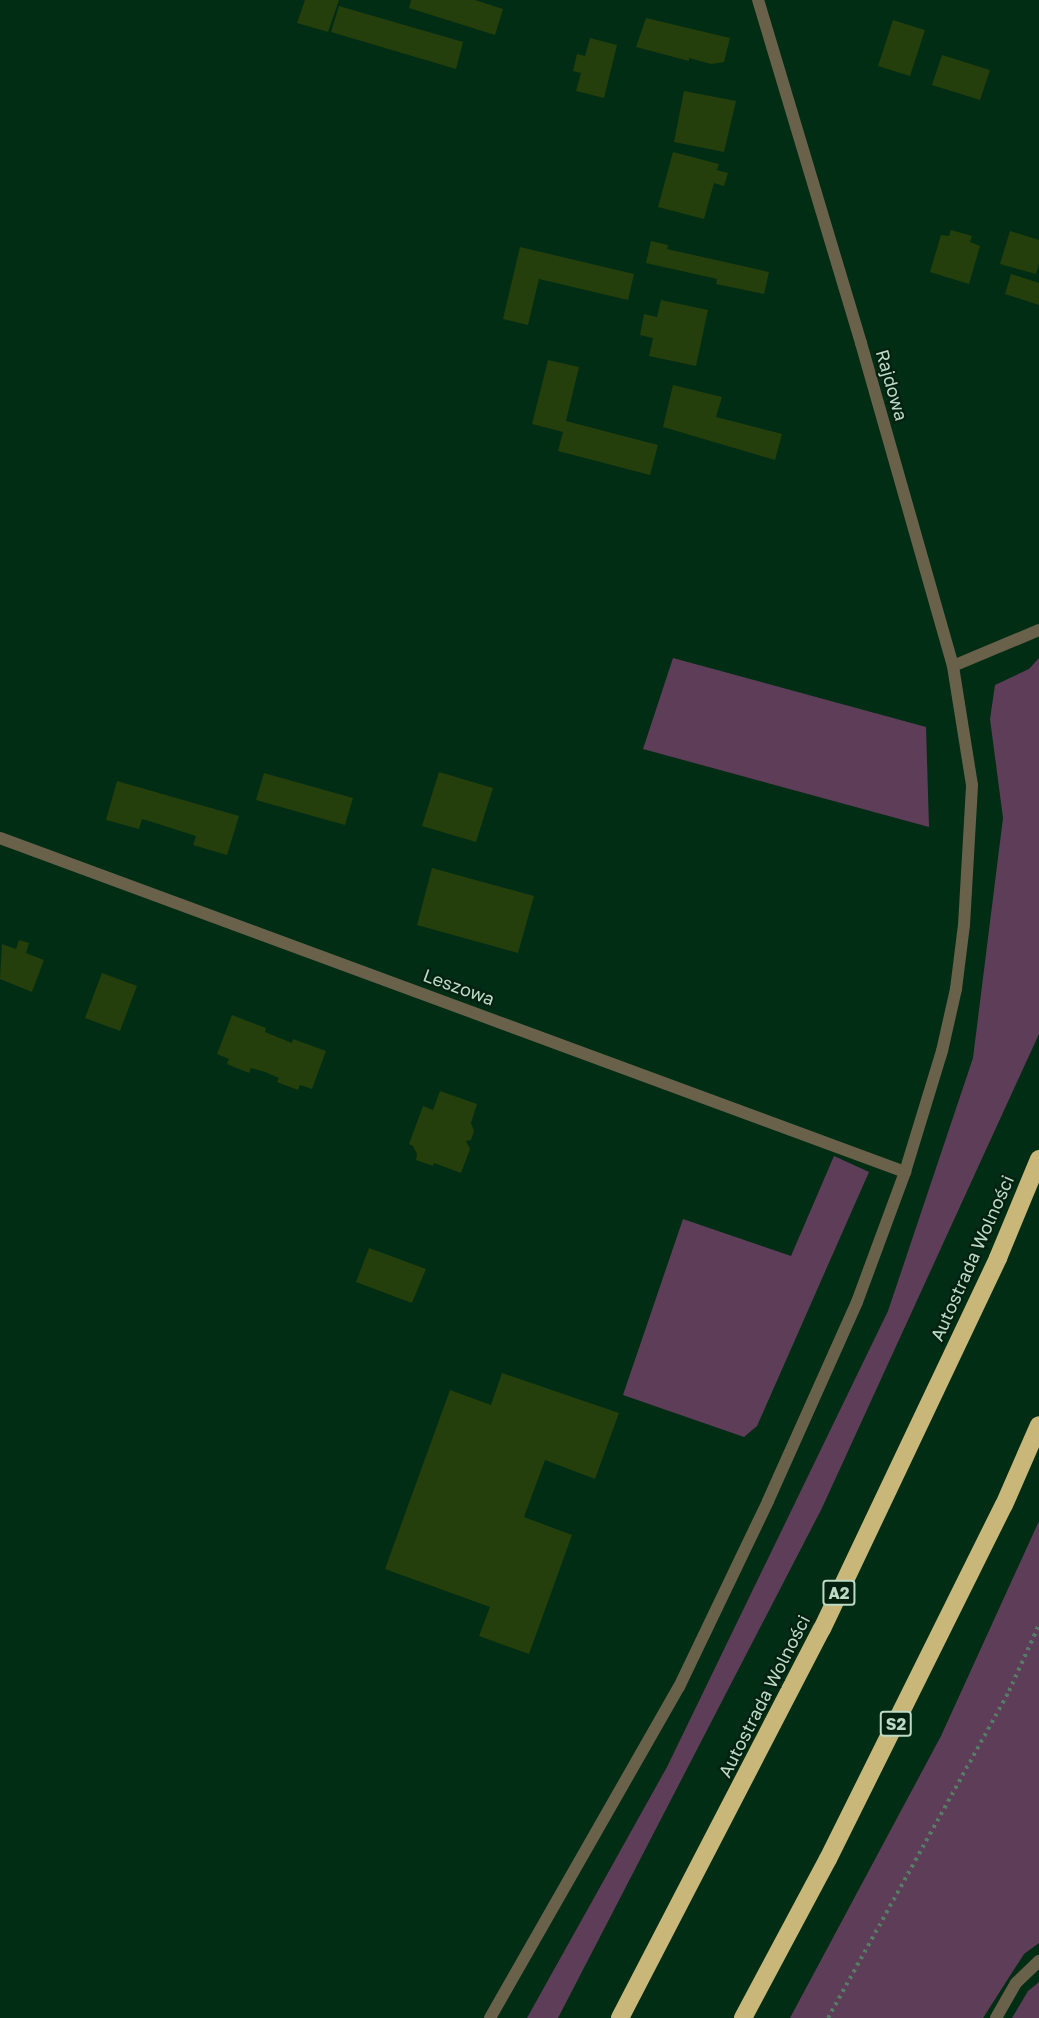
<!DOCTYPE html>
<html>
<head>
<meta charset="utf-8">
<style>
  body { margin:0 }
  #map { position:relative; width:1039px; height:2018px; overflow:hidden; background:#002d14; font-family:"Golos Text",sans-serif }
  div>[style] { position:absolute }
  .green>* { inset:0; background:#5e3d59 }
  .building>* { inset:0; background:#243f0c }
  .path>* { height:4px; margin-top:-2px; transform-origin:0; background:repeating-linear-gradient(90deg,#567c65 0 3px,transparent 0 7.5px) }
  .lane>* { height:12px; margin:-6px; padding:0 6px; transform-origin:6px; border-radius:6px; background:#69614a }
  .street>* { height:12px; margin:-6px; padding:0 6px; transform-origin:6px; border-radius:6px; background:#69614a }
  .highway>* { height:18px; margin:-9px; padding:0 9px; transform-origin:9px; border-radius:9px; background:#c9b77a }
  span { translate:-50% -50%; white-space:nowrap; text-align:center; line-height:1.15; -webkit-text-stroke:4.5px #04210f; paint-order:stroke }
  .shield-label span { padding:2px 4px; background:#04210f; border:2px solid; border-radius:4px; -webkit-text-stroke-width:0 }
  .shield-label { font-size:16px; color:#bedac5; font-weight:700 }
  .street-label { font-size:18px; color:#bedac5 }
</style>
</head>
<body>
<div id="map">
  <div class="green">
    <div style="clip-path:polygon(673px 658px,926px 727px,929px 827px,643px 749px)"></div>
    <div style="clip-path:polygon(1039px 658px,1039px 1034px,822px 1508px,558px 2018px,527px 2018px,667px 1767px,888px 1311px,973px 1058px,1003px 818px,990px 719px,995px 685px,1029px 669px)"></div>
    <div style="clip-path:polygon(834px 1156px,869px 1172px,757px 1426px,744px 1437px,623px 1395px,683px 1219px,791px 1256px)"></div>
    <div style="clip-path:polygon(1039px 1521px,1039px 1943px,1024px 1954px,983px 2018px,790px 2018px,941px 1736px)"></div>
    <div style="clip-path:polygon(1039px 1982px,1039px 2018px,1012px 2018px,1028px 1991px)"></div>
  </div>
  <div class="building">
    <div style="clip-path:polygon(305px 0,339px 0,328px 32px,297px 23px)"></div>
    <div style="clip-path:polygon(411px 0,475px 0,503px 9px,495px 35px,409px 8px)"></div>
    <div style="clip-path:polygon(339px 6px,463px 42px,456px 69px,331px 32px)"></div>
    <div style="clip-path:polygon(646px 18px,730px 38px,724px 62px,711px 64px,689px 58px,689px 61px,636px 47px)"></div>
    <div style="clip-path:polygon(893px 20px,925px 30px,910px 76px,878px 66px)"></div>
    <div style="clip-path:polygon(590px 38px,617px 45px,604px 98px,576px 91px,581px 73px,573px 71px,577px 54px,585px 56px)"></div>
    <div style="clip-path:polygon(942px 55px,990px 70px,980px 100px,932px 85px)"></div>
    <div style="clip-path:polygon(684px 91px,736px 101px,724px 152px,674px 142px)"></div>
    <div style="clip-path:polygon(673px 152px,719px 164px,717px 170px,728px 173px,724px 186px,714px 183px,704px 219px,658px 207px)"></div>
    <div style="clip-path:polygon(951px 230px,972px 236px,970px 242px,980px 246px,969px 284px,930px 272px,941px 235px,949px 236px)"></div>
    <div style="clip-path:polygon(1010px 231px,1039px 240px,1039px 263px,1036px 274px,1000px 264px)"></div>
    <div style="clip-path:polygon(651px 241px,668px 245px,667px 249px,769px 272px,764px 294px,716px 284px,717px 279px,646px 263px)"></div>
    <div style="clip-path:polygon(520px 247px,634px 274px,628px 300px,539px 279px,528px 325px,503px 319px)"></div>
    <div style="clip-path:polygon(1011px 274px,1039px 283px,1039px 305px,1005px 294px)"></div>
    <div style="clip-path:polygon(661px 300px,708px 310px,696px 366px,649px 356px,653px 338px,640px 335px,644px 314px,657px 317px)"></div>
    <div style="clip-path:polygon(548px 360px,579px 367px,566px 421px,658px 445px,650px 475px,558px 451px,563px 432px,532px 424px)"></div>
    <div style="clip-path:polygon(673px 385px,722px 397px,716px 417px,782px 434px,775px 460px,663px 427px)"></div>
    <div style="clip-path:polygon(439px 772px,493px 788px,476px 842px,422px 826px)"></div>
    <div style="clip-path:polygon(264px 773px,353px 798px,345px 825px,256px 800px)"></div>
    <div style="clip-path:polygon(117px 781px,239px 816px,227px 855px,193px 845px,196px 836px,152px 822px,142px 819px,139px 829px,106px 820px)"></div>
    <div style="clip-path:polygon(432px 868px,534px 896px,518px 953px,417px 925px)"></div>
    <div style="clip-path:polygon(19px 940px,29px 943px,26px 953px,44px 960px,32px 992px,0 979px,2px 944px,16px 949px)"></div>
    <div style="clip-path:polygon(102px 973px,137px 986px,120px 1031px,85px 1018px)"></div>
    <div style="clip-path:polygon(232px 1015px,266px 1028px,265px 1032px,292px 1043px,293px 1039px,326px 1051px,312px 1089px,300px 1085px,298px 1090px,277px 1082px,279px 1078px,265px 1072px,251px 1068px,249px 1073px,227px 1064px,229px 1059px,217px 1054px)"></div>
    <div style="clip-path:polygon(440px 1091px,477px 1104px,471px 1123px,474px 1131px,471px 1140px,466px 1141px,470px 1149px,461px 1173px,434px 1163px,433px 1166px,416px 1160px,417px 1154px,413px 1146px,409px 1144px,423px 1106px,433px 1110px)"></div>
    <div style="clip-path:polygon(369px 1248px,426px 1269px,412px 1303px,356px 1282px)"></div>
    <div style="clip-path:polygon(502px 1373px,619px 1413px,595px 1479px,545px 1460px,524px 1517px,572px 1535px,529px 1654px,479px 1636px,490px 1607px,385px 1569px,450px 1390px,491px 1405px)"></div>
  </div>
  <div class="path">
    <div style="left:828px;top:2018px;width:374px;rotate:-61deg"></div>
    <div style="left:1009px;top:1691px;width:72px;rotate:-65.6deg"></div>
  </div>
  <div class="lane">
    <div style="left:953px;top:666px;width:93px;rotate:-22.7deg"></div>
    <div style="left:996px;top:2018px;width:40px;rotate:-60.3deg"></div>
    <div style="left:1016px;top:1983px;width:32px;rotate:-44deg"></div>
  </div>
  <div class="street">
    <div style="left:0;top:838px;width:965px;rotate:20.26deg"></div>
    <div style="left:490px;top:2018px;width:381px;rotate:-60.3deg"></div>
    <div style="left:679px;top:1687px;width:206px;rotate:-64.4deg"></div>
    <div style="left:768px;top:1501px;width:218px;rotate:-65.9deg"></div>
    <div style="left:857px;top:1302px;width:139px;rotate:-69.7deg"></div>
    <div style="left:905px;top:1172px;width:127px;rotate:-73deg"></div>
    <div style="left:942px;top:1051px;width:64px;rotate:-77.3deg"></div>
    <div style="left:956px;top:989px;width:64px;rotate:-82.9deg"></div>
    <div style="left:964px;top:925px;width:140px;rotate:-86.7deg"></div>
    <div style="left:972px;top:785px;width:121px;rotate:-99.1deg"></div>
    <div style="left:953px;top:666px;width:336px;rotate:-105.9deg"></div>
    <div style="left:861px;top:343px;width:358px;rotate:-106.7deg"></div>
  </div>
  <div class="highway">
    <div style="left:620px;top:2018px;width:438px;rotate:-62.6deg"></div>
    <div style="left:822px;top:1629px;width:411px;rotate:-64.6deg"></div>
    <div style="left:998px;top:1258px;width:107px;rotate:-67.5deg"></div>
    <div style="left:743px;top:2018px;width:180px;rotate:-61.9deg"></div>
    <div style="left:828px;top:1859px;width:395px;rotate:-63.6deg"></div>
    <div style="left:1004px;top:1505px;width:87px;rotate:-66.4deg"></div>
  </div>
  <div class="shield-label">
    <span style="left:839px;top:1593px">A2</span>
    <span style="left:896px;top:1724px">S2</span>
  </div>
  <div class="street-label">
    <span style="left:892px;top:385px;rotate:74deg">Rajdowa</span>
    <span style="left:459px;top:987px;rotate:20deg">Leszowa</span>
    <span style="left:972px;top:1258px;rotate:-66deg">Autostrada Wolności</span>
    <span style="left:764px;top:1696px;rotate:-63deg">Autostrada Wolności</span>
  </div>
</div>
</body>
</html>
